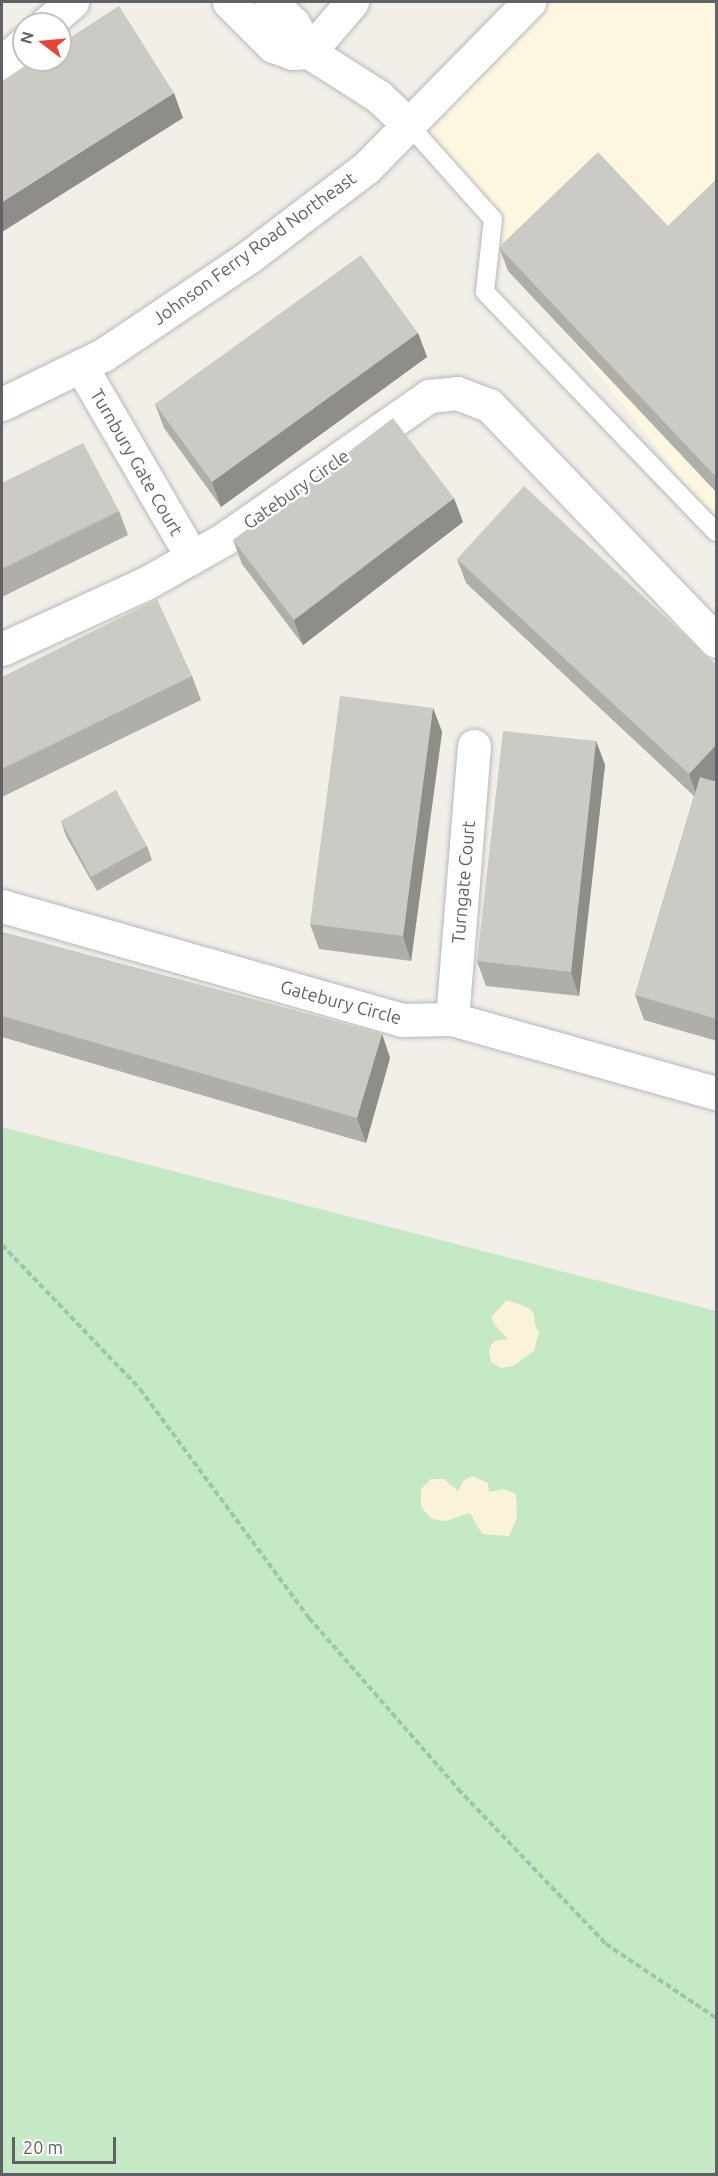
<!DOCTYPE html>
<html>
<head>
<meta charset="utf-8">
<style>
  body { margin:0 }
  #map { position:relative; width:718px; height:2176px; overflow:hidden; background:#f1efe8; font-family:Ubuntu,sans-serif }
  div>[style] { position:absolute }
  .commercial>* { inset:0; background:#fef7e0 }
  .green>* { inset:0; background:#c5e8c5 }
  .sand>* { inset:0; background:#fbf3d9 }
  .path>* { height:4px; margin-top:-2px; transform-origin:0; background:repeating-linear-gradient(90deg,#9cc7a9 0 6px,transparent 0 9px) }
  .roads { filter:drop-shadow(0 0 2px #b5b8bc) drop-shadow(0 0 2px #b5b8bc) }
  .lane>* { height:18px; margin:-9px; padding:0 9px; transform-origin:9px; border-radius:9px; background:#fff }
  .street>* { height:33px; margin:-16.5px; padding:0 16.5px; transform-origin:16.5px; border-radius:16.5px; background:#fff }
  .secondary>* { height:33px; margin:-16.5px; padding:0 16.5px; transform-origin:16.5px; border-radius:16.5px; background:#fff }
  .wall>* { inset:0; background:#afaea9 }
  .shaded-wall>* { inset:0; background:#8f8d8a }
  .building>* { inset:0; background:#cccac5 }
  span { translate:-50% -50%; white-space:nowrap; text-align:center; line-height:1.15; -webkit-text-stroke:5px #fff; paint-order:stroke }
  .street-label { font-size:18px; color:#5f6368 }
  .frame { position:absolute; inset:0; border:3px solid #5f6368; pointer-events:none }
  .north { position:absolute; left:12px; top:12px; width:60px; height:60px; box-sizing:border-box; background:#fff; border:2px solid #bfc1c3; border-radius:50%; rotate:286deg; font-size:16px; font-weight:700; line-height:24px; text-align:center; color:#5f6368 }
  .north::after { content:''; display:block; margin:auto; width:21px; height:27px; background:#ea4335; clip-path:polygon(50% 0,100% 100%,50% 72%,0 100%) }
  .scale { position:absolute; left:12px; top:2137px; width:104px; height:27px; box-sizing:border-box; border:3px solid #5f6368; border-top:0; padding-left:8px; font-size:18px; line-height:21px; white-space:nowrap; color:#5f6368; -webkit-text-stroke:4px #fff; paint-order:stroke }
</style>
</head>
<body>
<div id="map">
  <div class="commercial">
    <div style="clip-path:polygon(538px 2px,716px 2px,716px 523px,409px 134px)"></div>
  </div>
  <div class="green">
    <div style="clip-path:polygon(2px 1127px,716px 1311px,716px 2174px,2px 2174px)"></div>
  </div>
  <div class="sand">
    <div style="clip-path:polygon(507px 1300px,529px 1308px,534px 1314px,535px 1325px,539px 1332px,534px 1351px,513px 1366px,501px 1368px,491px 1362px,489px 1349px,494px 1341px,508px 1339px,494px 1324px,491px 1317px)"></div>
    <div style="clip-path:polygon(472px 1476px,488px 1483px,489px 1492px,503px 1489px,516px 1494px,517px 1518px,509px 1536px,482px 1534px,470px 1513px,446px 1521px,432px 1519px,421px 1507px,421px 1489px,431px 1479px,444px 1479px,458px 1491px,463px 1481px)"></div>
  </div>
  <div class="path">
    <div style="left:2px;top:1245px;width:199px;rotate:46.2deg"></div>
    <div style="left:140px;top:1389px;width:285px;rotate:53.6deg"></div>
    <div style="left:309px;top:1618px;width:227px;rotate:48.9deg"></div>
    <div style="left:458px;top:1789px;width:214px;rotate:46.3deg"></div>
    <div style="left:606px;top:1944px;width:133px;rotate:33.9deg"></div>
  </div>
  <div class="roads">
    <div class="lane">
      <div style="left:408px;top:124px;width:127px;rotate:48.2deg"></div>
      <div style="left:493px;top:219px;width:73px;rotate:96.3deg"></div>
      <div style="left:485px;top:292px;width:333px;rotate:46.1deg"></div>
    </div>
    <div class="street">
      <div style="left:229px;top:2px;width:62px;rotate:45deg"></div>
      <div style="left:273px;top:46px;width:20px;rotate:20deg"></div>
      <div style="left:292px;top:53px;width:17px;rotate:-3deg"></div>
      <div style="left:309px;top:52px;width:66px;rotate:-49.3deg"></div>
      <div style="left:271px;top:2px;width:30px;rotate:44deg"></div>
      <div style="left:293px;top:23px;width:33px;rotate:61deg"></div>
      <div style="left:309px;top:52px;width:82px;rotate:32.5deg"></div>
      <div style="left:378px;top:96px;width:41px;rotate:43deg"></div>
      <div style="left:46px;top:24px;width:34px;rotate:-40deg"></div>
      <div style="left:2px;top:63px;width:30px;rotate:-42deg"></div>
      <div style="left:82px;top:368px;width:219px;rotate:59.8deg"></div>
      <div style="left:2px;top:649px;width:158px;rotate:-24.6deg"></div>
      <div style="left:146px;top:583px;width:90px;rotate:-29.4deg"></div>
      <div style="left:224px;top:539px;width:250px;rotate:-34.9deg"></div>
      <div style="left:429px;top:396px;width:28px;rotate:-6deg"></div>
      <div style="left:457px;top:393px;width:34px;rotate:21deg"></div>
      <div style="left:489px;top:405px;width:327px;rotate:46.1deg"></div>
      <div style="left:2px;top:906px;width:415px;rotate:15.9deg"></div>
      <div style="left:401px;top:1020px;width:51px;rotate:-1.1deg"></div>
      <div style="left:452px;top:1019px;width:274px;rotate:15.7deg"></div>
      <div style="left:452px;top:1019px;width:274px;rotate:-85.4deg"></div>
    </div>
    <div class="secondary">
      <div style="left:2px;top:404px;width:112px;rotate:-25.9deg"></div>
      <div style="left:103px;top:355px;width:176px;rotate:-33.9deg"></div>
      <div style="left:249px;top:257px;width:147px;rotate:-37.3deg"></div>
      <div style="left:366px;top:168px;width:233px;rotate:-45.5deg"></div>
    </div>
  </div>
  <div class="wall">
    <div style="clip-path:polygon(717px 179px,717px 493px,508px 271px,499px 247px,668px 226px)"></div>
    <div style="clip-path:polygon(418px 333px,427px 357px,221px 507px,164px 428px,155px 404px)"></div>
    <div style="clip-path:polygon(2px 483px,119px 511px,128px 535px,2px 597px)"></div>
    <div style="clip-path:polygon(463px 522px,303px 645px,242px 564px,233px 540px)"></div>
    <div style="clip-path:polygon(457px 559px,717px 665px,717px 778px,714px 781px,717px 782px,717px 1041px,644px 1020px,635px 995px,694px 796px,466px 583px)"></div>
    <div style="clip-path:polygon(192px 676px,201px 700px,2px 797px,2px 677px)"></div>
    <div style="clip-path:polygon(433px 708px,442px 732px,411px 961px,319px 949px,310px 924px)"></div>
    <div style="clip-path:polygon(596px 741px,605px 765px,579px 996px,486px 986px,477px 961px)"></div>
    <div style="clip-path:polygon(61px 821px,147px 846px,152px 860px,97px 891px,66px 836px)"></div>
    <div style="clip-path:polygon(2px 932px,382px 1034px,390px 1058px,366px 1143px,2px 1037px)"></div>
  </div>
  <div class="shaded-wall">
    <div style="clip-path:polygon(174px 93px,183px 118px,2px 232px,2px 202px)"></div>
    <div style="clip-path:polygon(418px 333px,427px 357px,221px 507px,212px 482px)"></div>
    <div style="clip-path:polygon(454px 498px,463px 522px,303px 645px,294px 620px)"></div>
    <div style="clip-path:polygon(433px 708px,442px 732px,411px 961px,403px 936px)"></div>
    <div style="clip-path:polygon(596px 741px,605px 765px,579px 996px,571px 972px)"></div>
    <div style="clip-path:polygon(717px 744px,717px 778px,698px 799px,689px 774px)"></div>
    <div style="clip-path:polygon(382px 1034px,390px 1058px,366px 1143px,357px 1118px)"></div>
  </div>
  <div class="building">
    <div style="clip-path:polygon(119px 6px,174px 93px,2px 202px,2px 81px,34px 60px,60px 60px,60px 44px)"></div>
    <div style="clip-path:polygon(598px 152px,668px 226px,717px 179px,717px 478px,499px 247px)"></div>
    <div style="clip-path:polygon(361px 255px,418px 333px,212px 482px,155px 404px)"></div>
    <div style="clip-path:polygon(393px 418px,454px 498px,294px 620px,233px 540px)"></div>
    <div style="clip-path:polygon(83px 443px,119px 511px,2px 569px,2px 483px)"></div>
    <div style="clip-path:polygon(524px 486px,717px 665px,717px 744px,689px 774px,457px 559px)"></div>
    <div style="clip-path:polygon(157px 599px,192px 676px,2px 769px,2px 677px)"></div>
    <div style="clip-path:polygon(340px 696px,433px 708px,403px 936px,310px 924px)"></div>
    <div style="clip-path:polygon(503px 731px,596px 741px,571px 972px,477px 961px)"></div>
    <div style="clip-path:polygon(700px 777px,717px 782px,717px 1019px,635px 995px)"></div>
    <div style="clip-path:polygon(116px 790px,147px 846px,91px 877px,61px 821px)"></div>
    <div style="clip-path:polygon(2px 932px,382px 1034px,357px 1118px,2px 1016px)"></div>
  </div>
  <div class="street-label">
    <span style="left:254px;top:248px;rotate:-36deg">Johnson Ferry Road Northeast</span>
    <span style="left:137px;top:462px;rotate:60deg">Turnbury Gate Court</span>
    <span style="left:296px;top:489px;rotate:-35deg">Gatebury Circle</span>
    <span style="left:463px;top:882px;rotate:-85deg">Turngate Court</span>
    <span style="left:341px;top:1002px;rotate:15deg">Gatebury Circle</span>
  </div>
  <div class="frame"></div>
  <div class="north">N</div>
  <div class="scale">20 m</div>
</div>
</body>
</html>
